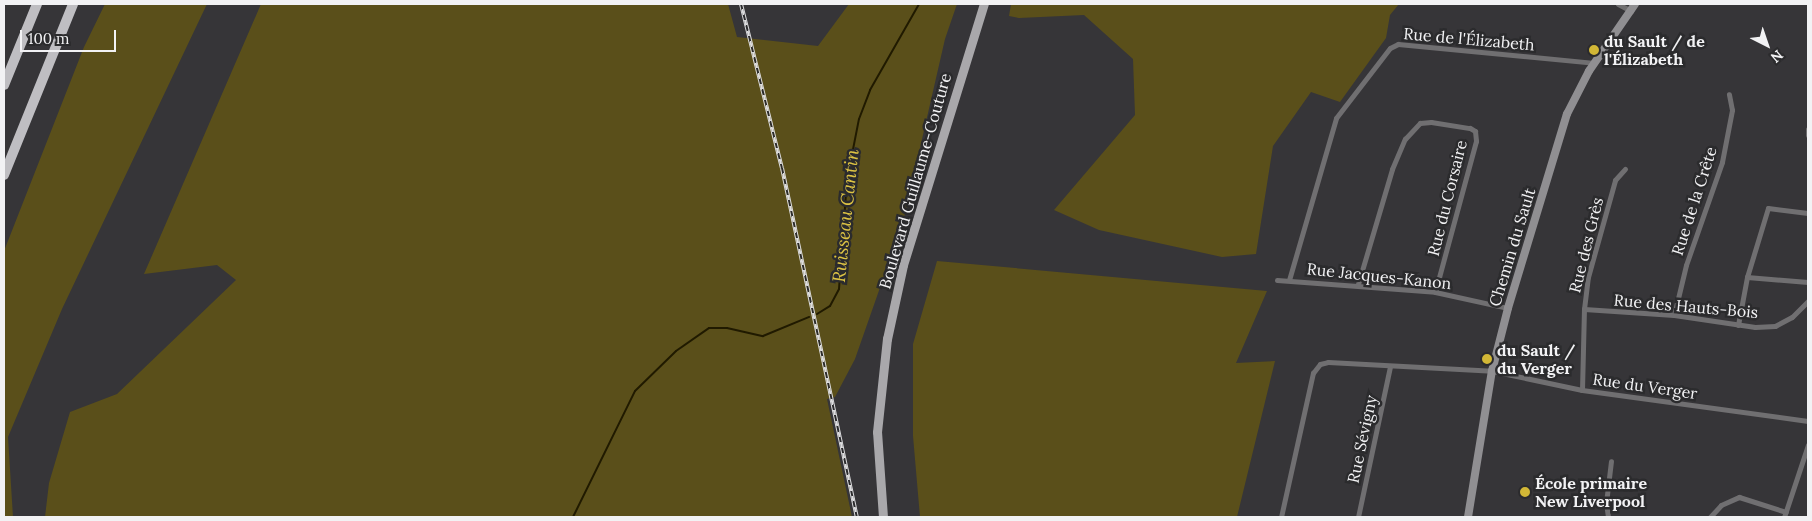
<!DOCTYPE html>
<html>
<head>
<meta charset="utf-8">
<style>
  body { margin:0 }
  #map { position:relative; width:1812px; height:521px; overflow:hidden; background:#363538; font-family:Lora,serif }
  div>[style] { position:absolute }
  .green>* { inset:0; background:#5a4f1a }
  .stream>* { height:2px; margin:-1px; padding:0 1px; transform-origin:1px; border-radius:1px; background:#201a00 }
  .street>* { height:5px; margin:-2.5px; padding:0 2.5px; transform-origin:2.5px; border-radius:2.5px; background:#706f71 }
  .secondary>* { height:8px; margin:-4px; padding:0 4px; transform-origin:4px; border-radius:4px; background:#908f92 }
  .primary>* { height:9px; margin:-4.5px; padding:0 4.5px; transform-origin:4.5px; border-radius:4.5px; background:#a9a8ab }
  .highway>* { height:10px; margin:-5px; padding:0 5px; transform-origin:5px; border-radius:5px; background:#bfbec2 }
  .rail>* { height:4px; margin-top:-2px; transform-origin:0; background:repeating-linear-gradient(90deg,#2b2b2d 0 5.5px,#dddddf 0 11px); box-sizing:border-box; border-block:1px solid #dddddf }
  .dots>* { width:14px; height:14px; translate:-50% -50%; box-sizing:border-box; border:2px solid #2b2b2d; border-radius:50% }
  span { translate:-50% -50%; white-space:nowrap; text-align:center; line-height:1.15; -webkit-text-stroke:5px #2b2b2d; paint-order:stroke }
  .street-label { font-size:16px; color:#f2f2f4 }
  .poi-label { font-size:16px; color:#f2f2f4; font-weight:700 }
  .left { translate:0 -50%; text-align:left }
  .water-label { font-size:18px; color:#ddc344; font-style:italic }
  .frame { position:absolute; inset:0; border:5px solid #f2f2f4; pointer-events:none }
  .north { position:absolute; left:1742px; top:20px; width:50px; height:50px; -webkit-text-stroke:4px #2b2b2d; paint-order:stroke; rotate:139deg; font-size:14px; font-weight:700; line-height:20px; text-align:center; color:#f2f2f4 }
  .north::after { content:''; display:block; margin:auto; width:18px; height:22px; background:#f2f2f4; clip-path:polygon(50% 0,100% 100%,50% 72%,0 100%) }
  .scale { position:absolute; left:20px; top:30px; width:96px; height:22px; box-sizing:border-box; border:2px solid #f2f2f4; border-top:0; padding-left:6px; font-size:15px; line-height:18px; white-space:nowrap; color:#f2f2f4; -webkit-text-stroke:4px #2b2b2d; paint-order:stroke }
</style>
</head>
<body>
<div id="map">
  <div class="green">
    <div style="clip-path:polygon(105px 4px,207px 4px,62px 309px,8px 437px,13px 517px,4px 517px,4px 251px,84px 47px)"></div>
    <div style="clip-path:polygon(261px 4px,728px 4px,737px 37px,818px 46px,849px 4px,957px 4px,945px 39px,903px 222px,855px 359px,835px 397px,827px 399px,852px 517px,45px 517px,49px 483px,70px 412px,117px 394px,236px 280px,217px 265px,144px 274px)"></div>
    <div style="clip-path:polygon(1011px 4px,1399px 4px,1390px 15px,1386px 38px,1340px 102px,1311px 92px,1273px 146px,1256px 254px,1222px 257px,1099px 230px,1054px 210px,1135px 115px,1133px 59px,1084px 15px,1019px 18px,1009px 16px)"></div>
    <div style="clip-path:polygon(937px 261px,1267px 291px,1236px 363px,1275px 361px,1237px 517px,920px 517px,913px 436px,913px 344px)"></div>
  </div>
  <div class="stream">
    <div style="left:817px;top:314px;width:15px;rotate:-32deg"></div>
    <div style="left:830px;top:306px;width:19px;rotate:-62deg"></div>
    <div style="left:839px;top:289px;width:109px;rotate:-85.8deg"></div>
    <div style="left:847px;top:180px;width:62px;rotate:-78.9deg"></div>
    <div style="left:859px;top:119px;width:31px;rotate:-69deg"></div>
    <div style="left:870px;top:90px;width:99px;rotate:-60.3deg"></div>
    <div style="left:573px;top:517px;width:140px;rotate:-63.8deg"></div>
    <div style="left:635px;top:391px;width:57px;rotate:-44.3deg"></div>
    <div style="left:676px;top:351px;width:40px;rotate:-34.9deg"></div>
    <div style="left:709px;top:328px;width:18px"></div>
    <div style="left:727px;top:328px;width:37px;rotate:13deg"></div>
    <div style="left:763px;top:336px;width:50px;rotate:-22.4deg"></div>
  </div>
  <div class="street">
    <div style="left:1618px;top:4px;width:15px;rotate:28deg"></div>
    <div style="left:1808px;top:129px;width:6px;rotate:90deg"></div>
    <div style="left:1747px;top:277px;width:61px;rotate:4.7deg"></div>
    <div style="left:1277px;top:280px;width:158px;rotate:4.3deg"></div>
    <div style="left:1435px;top:292px;width:75px;rotate:12.4deg"></div>
    <div style="left:1289px;top:280px;width:169px;rotate:-73.8deg"></div>
    <div style="left:1336px;top:118px;width:88px;rotate:-52.4deg"></div>
    <div style="left:1390px;top:48px;width:9px;rotate:-27deg"></div>
    <div style="left:1398px;top:44px;width:197px;rotate:5.5deg"></div>
    <div style="left:1358px;top:284px;width:120px;rotate:-73.5deg"></div>
    <div style="left:1392px;top:169px;width:33px;rotate:-67deg"></div>
    <div style="left:1405px;top:139px;width:22px;rotate:-47deg"></div>
    <div style="left:1420px;top:123px;width:11px;rotate:-5deg"></div>
    <div style="left:1431px;top:122px;width:39px;rotate:9deg"></div>
    <div style="left:1470px;top:128px;width:6px;rotate:31deg"></div>
    <div style="left:1475px;top:131px;width:10px;rotate:84deg"></div>
    <div style="left:1476px;top:141px;width:156px;rotate:105.2deg"></div>
    <div style="left:1584px;top:309px;width:90px;rotate:3.8deg"></div>
    <div style="left:1674px;top:315px;width:82px;rotate:8.4deg"></div>
    <div style="left:1755px;top:327px;width:20px;rotate:-3deg"></div>
    <div style="left:1775px;top:326px;width:19px;rotate:-28deg"></div>
    <div style="left:1792px;top:317px;width:23px;rotate:-45deg"></div>
    <div style="left:1674px;top:315px;width:51px;rotate:-76.5deg"></div>
    <div style="left:1686px;top:265px;width:109px;rotate:-70.7deg"></div>
    <div style="left:1722px;top:162px;width:53px;rotate:-79.1deg"></div>
    <div style="left:1732px;top:110px;width:16px;rotate:-101deg"></div>
    <div style="left:1738px;top:325px;width:49px;rotate:-79.4deg"></div>
    <div style="left:1747px;top:277px;width:72px;rotate:-73.1deg"></div>
    <div style="left:1768px;top:208px;width:40px;rotate:7.1deg"></div>
    <div style="left:1582px;top:390px;width:81px;rotate:-88.6deg"></div>
    <div style="left:1584px;top:309px;width:32px;rotate:-83deg"></div>
    <div style="left:1588px;top:277px;width:101px;rotate:-74.4deg"></div>
    <div style="left:1615px;top:180px;width:15px;rotate:-48deg"></div>
    <div style="left:1281px;top:517px;width:148px;rotate:-77.5deg"></div>
    <div style="left:1313px;top:373px;width:11px;rotate:-52deg"></div>
    <div style="left:1320px;top:364px;width:8px;rotate:-14deg"></div>
    <div style="left:1328px;top:362px;width:164px;rotate:3.1deg"></div>
    <div style="left:1492px;top:371px;width:92px;rotate:11.9deg"></div>
    <div style="left:1582px;top:390px;width:228px;rotate:7.8deg"></div>
    <div style="left:1358px;top:517px;width:154px;rotate:-78deg"></div>
    <div style="left:1608px;top:517px;width:14px;rotate:-98deg"></div>
    <div style="left:1606px;top:503px;width:42px;rotate:-83.2deg"></div>
    <div style="left:1710px;top:517px;width:16px;rotate:-47deg"></div>
    <div style="left:1721px;top:505px;width:20px;rotate:-24deg"></div>
    <div style="left:1739px;top:497px;width:49px;rotate:17.7deg"></div>
    <div style="left:1784px;top:517px;width:76px;rotate:-71.6deg"></div>
  </div>
  <div class="secondary">
    <div style="left:1468px;top:517px;width:148px;rotate:-80.7deg"></div>
    <div style="left:1492px;top:371px;width:65px;rotate:-75.7deg"></div>
    <div style="left:1508px;top:308px;width:203px;rotate:-73.1deg"></div>
    <div style="left:1567px;top:114px;width:48px;rotate:-62.9deg"></div>
    <div style="left:1589px;top:71px;width:81px;rotate:-55.5deg"></div>
  </div>
  <div class="primary">
    <div style="left:883px;top:517px;width:85px;rotate:-94deg"></div>
    <div style="left:877px;top:432px;width:94px;rotate:-83.9deg"></div>
    <div style="left:887px;top:339px;width:76px;rotate:-77.8deg"></div>
    <div style="left:903px;top:265px;width:273px;rotate:-72.8deg"></div>
  </div>
  <div class="highway">
    <div style="left:4px;top:85px;width:87px;rotate:-67.8deg"></div>
    <div style="left:4px;top:175px;width:184px;rotate:-68deg"></div>
  </div>
  <div class="rail">
    <div style="left:741px;top:4px;width:169px;rotate:76deg"></div>
    <div style="left:782px;top:168px;width:357px;rotate:77.9deg"></div>
  </div>
  <div class="dots">
    <div style="left:1594px;top:50px;background:#d2b736"></div>
    <div style="left:1487px;top:359px;background:#d2b736"></div>
    <div style="left:1525px;top:492px;background:#d2b736"></div>
  </div>
  <div class="street-label">
    <span style="left:1469px;top:39px;rotate:5deg">Rue de l'Élizabeth</span>
    <span style="left:915px;top:181px;rotate:-74deg">Boulevard Guillaume-Couture</span>
    <span style="left:1447px;top:198px;rotate:-76deg">Rue du Corsaire</span>
    <span style="left:1694px;top:201px;rotate:-72deg">Rue de la Crête</span>
    <span style="left:1586px;top:245px;rotate:-76deg">Rue des Grès</span>
    <span style="left:1512px;top:247px;rotate:-73deg">Chemin du Sault</span>
    <span style="left:1379px;top:276px;rotate:6deg">Rue Jacques-Kanon</span>
    <span style="left:1686px;top:306px;rotate:5deg">Rue des Hauts-Bois</span>
    <span style="left:1645px;top:386px;rotate:8deg">Rue du Verger</span>
    <span style="left:1362px;top:439px;rotate:-78deg">Rue Sévigny</span>
  </div>
  <div class="poi-label">
    <span class="left" style="left:1604px;top:50px">du Sault / de<br>l'Élizabeth</span>
    <span class="left" style="left:1497px;top:359px">du Sault /<br>du Verger</span>
    <span class="left" style="left:1535px;top:492px">École primaire<br>New Liverpool</span>
  </div>
  <div class="water-label">
    <span style="left:846px;top:216px;rotate:-84deg">Ruisseau Cantin</span>
  </div>
  <div class="frame"></div>
  <div class="north">N</div>
  <div class="scale">100 m</div>
</div>
</body>
</html>
